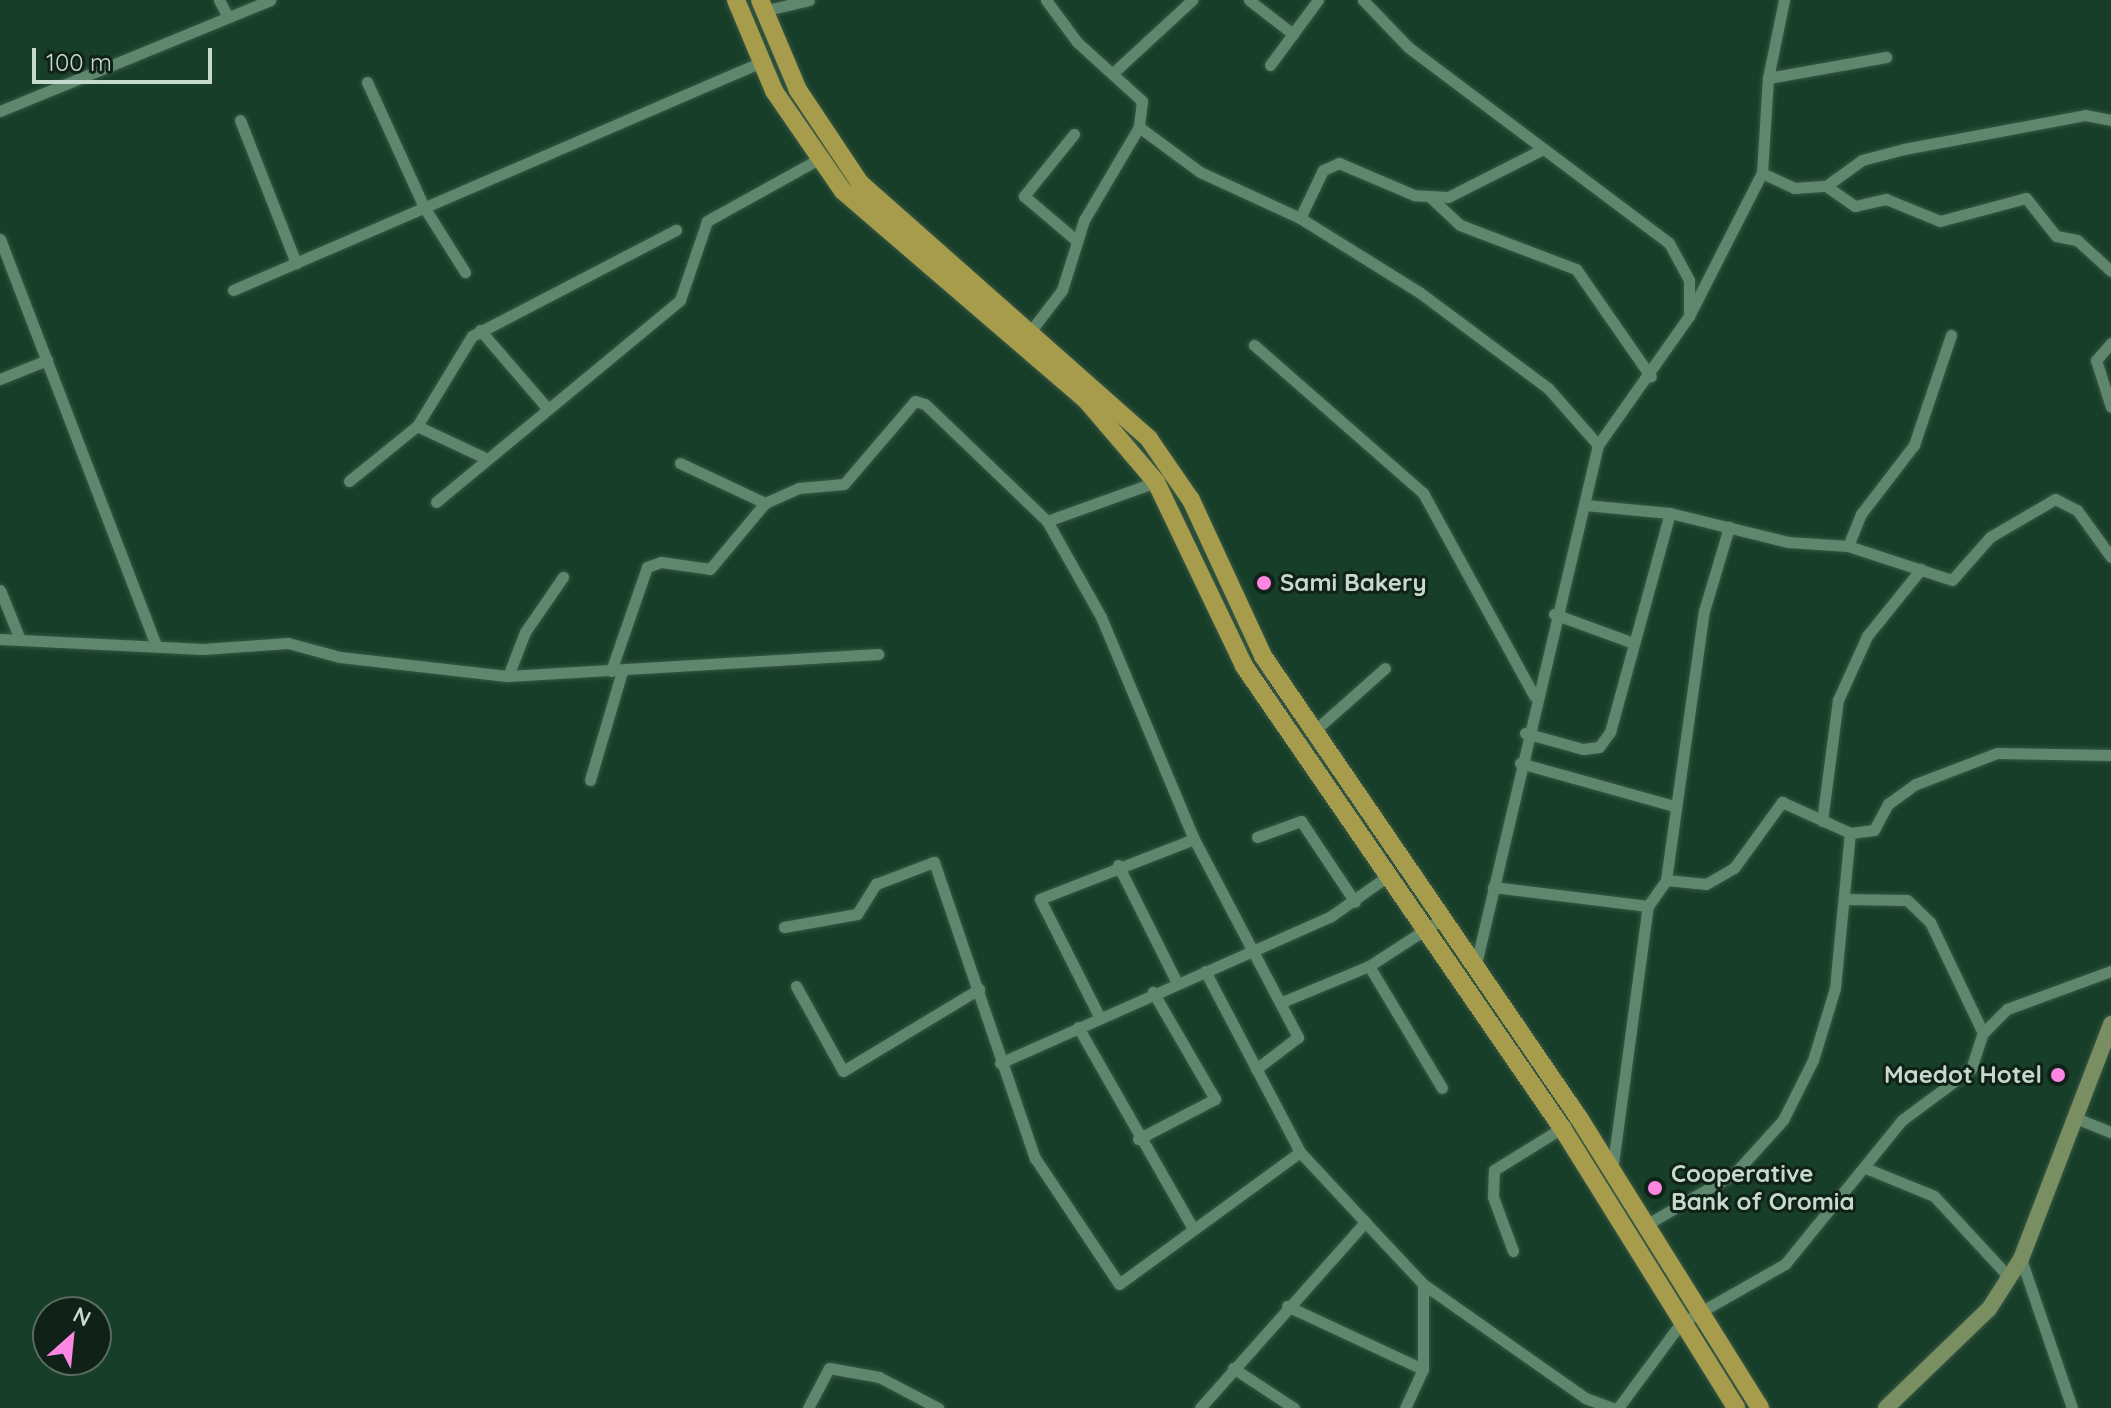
<!DOCTYPE html>
<html>
<head>
<meta charset="utf-8">
<style>
  body { margin:0 }
  #map { position:relative; width:2111px; height:1408px; overflow:hidden; background:#173e28; font-family:Quicksand,sans-serif }
  div>[style] { position:absolute }
  .roads { filter:drop-shadow(0 0 2px #375745) drop-shadow(0 0 2px #375745) }
  .minor>* { height:11px; margin:-5.5px; padding:0 5.5px; transform-origin:5.5px; border-radius:5.5px; background:#5f876e }
  .secondary>* { height:16px; margin:-8px; padding:0 8px; transform-origin:8px; border-radius:8px; background:#798f61 }
  .trunk>* { height:18px; margin:-9px; padding:0 9px; transform-origin:9px; border-radius:9px; background:#a69c4b }
  .dots>* { width:22px; height:22px; translate:-50% -50%; box-sizing:border-box; border:4px solid #102117; border-radius:50% }
  span { translate:-50% -50%; white-space:nowrap; text-align:center; line-height:1.15; -webkit-text-stroke:6px #102117; paint-order:stroke }
  .poi-label { font-size:24px; color:#c5dacc; font-weight:700 }
  .left { translate:0 -50%; text-align:left }
  .right { translate:-100% -50%; text-align:right }
  .north { position:absolute; left:32px; top:1296px; width:80px; height:80px; box-sizing:border-box; background:#102117; border:2px solid #586b5f; border-radius:50%; rotate:27deg; font-size:22px; font-weight:700; line-height:32px; text-align:center; color:#c5dacc }
  .north::after { content:''; display:block; margin:auto; width:28px; height:36px; background:#fd86e2; clip-path:polygon(50% 0,100% 100%,50% 72%,0 100%) }
  .scale { position:absolute; left:32px; top:48px; width:180px; height:36px; box-sizing:border-box; border:4px solid #c5dacc; border-top:0; padding-left:10px; font-size:24px; line-height:28px; white-space:nowrap; color:#c5dacc; -webkit-text-stroke:6px #102117; paint-order:stroke }
</style>
</head>
<body>
<div id="map">
  <div class="roads">
    <div class="minor">
      <div style="left:219px;top:0;width:19px;rotate:62deg"></div>
      <div style="left:1046px;top:0;width:52px;rotate:53.6deg"></div>
      <div style="left:1077px;top:42px;width:88px;rotate:42.2deg"></div>
      <div style="left:1142px;top:101px;width:26px;rotate:97deg"></div>
      <div style="left:1139px;top:127px;width:76px;rotate:36.4deg"></div>
      <div style="left:1200px;top:172px;width:110px;rotate:24.7deg"></div>
      <div style="left:1249px;top:0;width:56px;rotate:37.7deg"></div>
      <div style="left:1363px;top:0;width:65px;rotate:46.2deg"></div>
      <div style="left:1408px;top:47px;width:326px;rotate:36.9deg"></div>
      <div style="left:1669px;top:243px;width:42px;rotate:61.6deg"></div>
      <div style="left:1689px;top:280px;width:36px;rotate:90deg"></div>
      <div style="left:1689px;top:316px;width:158px;rotate:125.2deg"></div>
      <div style="left:1598px;top:445px;width:533px;rotate:103.23deg"></div>
      <div style="left:763px;top:11px;width:47px;rotate:-13.4deg"></div>
      <div style="left:1270px;top:65px;width:81px;rotate:-53.6deg"></div>
      <div style="left:1113px;top:73px;width:108px;rotate:-42.7deg"></div>
      <div style="left:1768px;top:78px;width:120px;rotate:-10.1deg"></div>
      <div style="left:367px;top:82px;width:137px;rotate:65.5deg"></div>
      <div style="left:424px;top:207px;width:77px;rotate:57.8deg"></div>
      <div style="left:0;top:111px;width:292px;rotate:-22.3deg"></div>
      <div style="left:240px;top:120px;width:154px;rotate:68.6deg"></div>
      <div style="left:1074px;top:134px;width:80px;rotate:128.9deg"></div>
      <div style="left:1024px;top:196px;width:70px;rotate:40.3deg"></div>
      <div style="left:1543px;top:149px;width:106px;rotate:153.2deg"></div>
      <div style="left:1448px;top:197px;width:34px;rotate:-177deg"></div>
      <div style="left:1414px;top:195px;width:82px;rotate:-156.9deg"></div>
      <div style="left:1339px;top:163px;width:17px;rotate:156deg"></div>
      <div style="left:1323px;top:170px;width:53px;rotate:115.6deg"></div>
      <div style="left:1300px;top:218px;width:140px;rotate:31.9deg"></div>
      <div style="left:1419px;top:292px;width:161px;rotate:36.7deg"></div>
      <div style="left:1548px;top:388px;width:76px;rotate:48.7deg"></div>
      <div style="left:1762px;top:173px;width:35px;rotate:25deg"></div>
      <div style="left:1794px;top:188px;width:32px;rotate:-4deg"></div>
      <div style="left:1826px;top:186px;width:44px;rotate:-35.8deg"></div>
      <div style="left:1862px;top:160px;width:43px;rotate:-14.7deg"></div>
      <div style="left:1904px;top:149px;width:184px;rotate:-10.6deg"></div>
      <div style="left:2085px;top:115px;width:26px;rotate:11deg"></div>
      <div style="left:1826px;top:186px;width:35px;rotate:35deg"></div>
      <div style="left:1855px;top:206px;width:32px;rotate:-13deg"></div>
      <div style="left:1886px;top:199px;width:58px;rotate:22.2deg"></div>
      <div style="left:1940px;top:221px;width:89px;rotate:-15deg"></div>
      <div style="left:2026px;top:198px;width:48px;rotate:51.7deg"></div>
      <div style="left:2056px;top:236px;width:21px;rotate:11deg"></div>
      <div style="left:2077px;top:240px;width:46px;rotate:42.4deg"></div>
      <div style="left:1429px;top:196px;width:42px;rotate:43.1deg"></div>
      <div style="left:1460px;top:225px;width:124px;rotate:20.8deg"></div>
      <div style="left:1576px;top:269px;width:131px;rotate:55.2deg"></div>
      <div style="left:0;top:239px;width:433px;rotate:69deg"></div>
      <div style="left:233px;top:290px;width:573px;rotate:-23.34deg"></div>
      <div style="left:1689px;top:316px;width:161px;rotate:-63deg"></div>
      <div style="left:1762px;top:173px;width:95px;rotate:-86.4deg"></div>
      <div style="left:1768px;top:78px;width:80px;rotate:-78.4deg"></div>
      <div style="left:480px;top:330px;width:103px;rotate:49.3deg"></div>
      <div style="left:1030px;top:332px;width:53px;rotate:-52.7deg"></div>
      <div style="left:1062px;top:290px;width:73px;rotate:-72.6deg"></div>
      <div style="left:1084px;top:220px;width:108px;rotate:-59.4deg"></div>
      <div style="left:2111px;top:343px;width:23px;rotate:131deg"></div>
      <div style="left:2096px;top:360px;width:49px;rotate:72.3deg"></div>
      <div style="left:1254px;top:345px;width:225px;rotate:41.2deg"></div>
      <div style="left:1423px;top:493px;width:231px;rotate:61.3deg"></div>
      <div style="left:0;top:379px;width:51px;rotate:-22deg"></div>
      <div style="left:417px;top:426px;width:73px;rotate:25.2deg"></div>
      <div style="left:680px;top:463px;width:94px;rotate:25.2deg"></div>
      <div style="left:349px;top:481px;width:87px;rotate:-39deg"></div>
      <div style="left:417px;top:426px;width:105px;rotate:-58.6deg"></div>
      <div style="left:472px;top:336px;width:230px;rotate:-27.5deg"></div>
      <div style="left:436px;top:502px;width:317px;rotate:-39.6deg"></div>
      <div style="left:680px;top:300px;width:83px;rotate:-71.1deg"></div>
      <div style="left:707px;top:221px;width:126px;rotate:-29deg"></div>
      <div style="left:1585px;top:505px;width:85px;rotate:5.4deg"></div>
      <div style="left:1670px;top:513px;width:122px;rotate:13.8deg"></div>
      <div style="left:1788px;top:542px;width:60px;rotate:3.8deg"></div>
      <div style="left:1848px;top:546px;width:109px;rotate:18.1deg"></div>
      <div style="left:1952px;top:580px;width:57px;rotate:-48.5deg"></div>
      <div style="left:1990px;top:537px;width:75px;rotate:-30.3deg"></div>
      <div style="left:2055px;top:499px;width:25px;rotate:27deg"></div>
      <div style="left:2077px;top:510px;width:58px;rotate:54.1deg"></div>
      <div style="left:1047px;top:521px;width:116px;rotate:-19.7deg"></div>
      <div style="left:1848px;top:546px;width:35px;rotate:-68deg"></div>
      <div style="left:1861px;top:514px;width:87px;rotate:-52.5deg"></div>
      <div style="left:1914px;top:445px;width:116px;rotate:-71.4deg"></div>
      <div style="left:0;top:590px;width:51px;rotate:68deg"></div>
      <div style="left:1554px;top:614px;width:82px;rotate:20deg"></div>
      <div style="left:0;top:639px;width:203px;rotate:2.8deg"></div>
      <div style="left:203px;top:649px;width:85px;rotate:-4deg"></div>
      <div style="left:288px;top:643px;width:54px;rotate:15.1deg"></div>
      <div style="left:340px;top:657px;width:169px;rotate:6.5deg"></div>
      <div style="left:508px;top:676px;width:371px;rotate:-3.4deg"></div>
      <div style="left:611px;top:671px;width:110px;rotate:-70.9deg"></div>
      <div style="left:647px;top:567px;width:15px;rotate:-20deg"></div>
      <div style="left:661px;top:562px;width:49px;rotate:8.1deg"></div>
      <div style="left:710px;top:569px;width:86px;rotate:-50.2deg"></div>
      <div style="left:765px;top:503px;width:37px;rotate:-24deg"></div>
      <div style="left:799px;top:488px;width:45px;rotate:-5.1deg"></div>
      <div style="left:844px;top:484px;width:109px;rotate:-49.5deg"></div>
      <div style="left:915px;top:401px;width:10px;rotate:17deg"></div>
      <div style="left:925px;top:404px;width:169px;rotate:43.8deg"></div>
      <div style="left:1047px;top:521px;width:110px;rotate:60.6deg"></div>
      <div style="left:1101px;top:617px;width:241px;rotate:67.3deg"></div>
      <div style="left:1194px;top:839px;width:224px;rotate:62.3deg"></div>
      <div style="left:1298px;top:1037px;width:53px;rotate:142.7deg"></div>
      <div style="left:508px;top:676px;width:47px;rotate:-68.9deg"></div>
      <div style="left:525px;top:632px;width:67px;rotate:-55.4deg"></div>
      <div style="left:1313px;top:732px;width:96px;rotate:-41.6deg"></div>
      <div style="left:1525px;top:733px;width:60px;rotate:15.4deg"></div>
      <div style="left:1583px;top:749px;width:16px;rotate:-7deg"></div>
      <div style="left:1599px;top:747px;width:19px;rotate:-54deg"></div>
      <div style="left:1610px;top:732px;width:227px;rotate:-74.7deg"></div>
      <div style="left:1520px;top:763px;width:160px;rotate:15.6deg"></div>
      <div style="left:590px;top:780px;width:114px;rotate:-73.6deg"></div>
      <div style="left:1822px;top:821px;width:122px;rotate:-82.5deg"></div>
      <div style="left:1838px;top:700px;width:70px;rotate:-65.6deg"></div>
      <div style="left:1867px;top:636px;width:86px;rotate:-51.1deg"></div>
      <div style="left:1257px;top:837px;width:47px;rotate:-20deg"></div>
      <div style="left:1301px;top:821px;width:97px;rotate:56.3deg"></div>
      <div style="left:1118px;top:865px;width:132px;rotate:63.4deg"></div>
      <div style="left:1666px;top:880px;width:40px;rotate:5.7deg"></div>
      <div style="left:1706px;top:884px;width:32px;rotate:-30deg"></div>
      <div style="left:1734px;top:868px;width:82px;rotate:-54deg"></div>
      <div style="left:1782px;top:802px;width:75px;rotate:24.5deg"></div>
      <div style="left:1493px;top:887px;width:156px;rotate:7deg"></div>
      <div style="left:1648px;top:906px;width:32px;rotate:-55deg"></div>
      <div style="left:1666px;top:880px;width:272px;rotate:-82deg"></div>
      <div style="left:1704px;top:611px;width:88px;rotate:-73.4deg"></div>
      <div style="left:1845px;top:899px;width:62px;rotate:0.9deg"></div>
      <div style="left:1907px;top:900px;width:32px;rotate:44deg"></div>
      <div style="left:1930px;top:922px;width:123px;rotate:64.5deg"></div>
      <div style="left:784px;top:927px;width:74px;rotate:-10.1deg"></div>
      <div style="left:857px;top:914px;width:36px;rotate:-58deg"></div>
      <div style="left:876px;top:884px;width:62px;rotate:-20.8deg"></div>
      <div style="left:934px;top:862px;width:313px;rotate:71.2deg"></div>
      <div style="left:1035px;top:1158px;width:151px;rotate:56.3deg"></div>
      <div style="left:1119px;top:1284px;width:224px;rotate:-36.1deg"></div>
      <div style="left:1369px;top:966px;width:142px;rotate:59.1deg"></div>
      <div style="left:1205px;top:971px;width:204px;rotate:62.3deg"></div>
      <div style="left:1300px;top:1152px;width:96px;rotate:47.1deg"></div>
      <div style="left:1365px;top:1222px;width:85px;rotate:46.9deg"></div>
      <div style="left:1423px;top:1284px;width:198px;rotate:35.1deg"></div>
      <div style="left:1585px;top:1398px;width:30px;rotate:20deg"></div>
      <div style="left:796px;top:986px;width:97px;rotate:61.1deg"></div>
      <div style="left:843px;top:1071px;width:159px;rotate:-31.1deg"></div>
      <div style="left:1282px;top:1002px;width:94px;rotate:-22.5deg"></div>
      <div style="left:1369px;top:966px;width:88px;rotate:-33deg"></div>
      <div style="left:1100px;top:1018px;width:133px;rotate:-116.8deg"></div>
      <div style="left:1040px;top:899px;width:165px;rotate:-21.3deg"></div>
      <div style="left:1078px;top:1027px;width:232px;rotate:60.3deg"></div>
      <div style="left:1000px;top:1063px;width:362px;rotate:-23.9deg"></div>
      <div style="left:1331px;top:916px;width:70px;rotate:-35.1deg"></div>
      <div style="left:2078px;top:1119px;width:35px;rotate:22deg"></div>
      <div style="left:1138px;top:1139px;width:87px;rotate:-27.5deg"></div>
      <div style="left:1215px;top:1099px;width:124px;rotate:-120.1deg"></div>
      <div style="left:1868px;top:1169px;width:71px;rotate:22.2deg"></div>
      <div style="left:1934px;top:1196px;width:112px;rotate:47.2deg"></div>
      <div style="left:1612px;top:1171px;width:267px;rotate:-82.3deg"></div>
      <div style="left:1644px;top:1226px;width:105px;rotate:-30.2deg"></div>
      <div style="left:1735px;top:1173px;width:72px;rotate:-47.8deg"></div>
      <div style="left:1783px;top:1120px;width:67px;rotate:-63.4deg"></div>
      <div style="left:1813px;top:1060px;width:75px;rotate:-73deg"></div>
      <div style="left:1835px;top:988px;width:156px;rotate:-84.5deg"></div>
      <div style="left:1850px;top:833px;width:24px;rotate:-7deg"></div>
      <div style="left:1874px;top:830px;width:30px;rotate:-62deg"></div>
      <div style="left:1888px;top:804px;width:34px;rotate:-36deg"></div>
      <div style="left:1916px;top:784px;width:87px;rotate:-20.9deg"></div>
      <div style="left:1997px;top:753px;width:114px;rotate:1deg"></div>
      <div style="left:1513px;top:1251px;width:58px;rotate:-110.3deg"></div>
      <div style="left:1493px;top:1197px;width:27px;rotate:-88deg"></div>
      <div style="left:1494px;top:1170px;width:84px;rotate:-31.8deg"></div>
      <div style="left:2021px;top:1259px;width:157px;rotate:71.1deg"></div>
      <div style="left:1287px;top:1306px;width:150px;rotate:24.9deg"></div>
      <div style="left:1233px;top:1368px;width:73px;rotate:33.3deg"></div>
      <div style="left:808px;top:1408px;width:45px;rotate:-62.3deg"></div>
      <div style="left:829px;top:1368px;width:51px;rotate:10.2deg"></div>
      <div style="left:879px;top:1377px;width:67px;rotate:27.7deg"></div>
      <div style="left:1200px;top:1408px;width:249px;rotate:-48.4deg"></div>
      <div style="left:1405px;top:1408px;width:43px;rotate:-65.2deg"></div>
      <div style="left:1423px;top:1369px;width:85px;rotate:-90deg"></div>
      <div style="left:1618px;top:1408px;width:106px;rotate:-53.5deg"></div>
      <div style="left:1681px;top:1323px;width:120px;rotate:-29.6deg"></div>
      <div style="left:1785px;top:1264px;width:186px;rotate:-50.9deg"></div>
      <div style="left:1902px;top:1120px;width:86px;rotate:-36.5deg"></div>
      <div style="left:1971px;top:1069px;width:38px;rotate:-72deg"></div>
      <div style="left:1983px;top:1033px;width:34px;rotate:-45deg"></div>
      <div style="left:2007px;top:1009px;width:111px;rotate:-20.1deg"></div>
    </div>
    <div class="secondary">
      <div style="left:1886px;top:1408px;width:143px;rotate:-43.9deg"></div>
      <div style="left:1989px;top:1309px;width:59px;rotate:-57.4deg"></div>
      <div style="left:2021px;top:1259px;width:252px;rotate:-69deg"></div>
    </div>
    <div class="trunk">
      <div style="left:736px;top:0;width:99px;rotate:67.3deg"></div>
      <div style="left:774px;top:91px;width:121px;rotate:55.4deg"></div>
      <div style="left:843px;top:191px;width:321px;rotate:40.7deg"></div>
      <div style="left:1086px;top:400px;width:108px;rotate:49.5deg"></div>
      <div style="left:1156px;top:482px;width:204px;rotate:64.4deg"></div>
      <div style="left:1244px;top:666px;width:561px;rotate:55.46deg"></div>
      <div style="left:1562px;top:1128px;width:330px;rotate:58.1deg"></div>
      <div style="left:760px;top:0;width:98px;rotate:67.1deg"></div>
      <div style="left:798px;top:90px;width:112px;rotate:56.3deg"></div>
      <div style="left:860px;top:183px;width:386px;rotate:41.5deg"></div>
      <div style="left:1149px;top:439px;width:74px;rotate:55.5deg"></div>
      <div style="left:1191px;top:500px;width:172px;rotate:65.2deg"></div>
      <div style="left:1263px;top:656px;width:560px;rotate:55.63deg"></div>
      <div style="left:1579px;top:1118px;width:342px;rotate:58deg"></div>
    </div>
  </div>
  <div class="dots">
    <div style="left:1264px;top:583px;background:#fd86e2"></div>
    <div style="left:2058px;top:1075px;background:#fd86e2"></div>
    <div style="left:1655px;top:1188px;background:#fd86e2"></div>
  </div>
  <div class="poi-label">
    <span class="left" style="left:1280px;top:583px">Sami Bakery</span>
    <span class="right" style="left:2042px;top:1075px">Maedot Hotel</span>
    <span class="left" style="left:1671px;top:1188px">Cooperative<br>Bank of Oromia</span>
  </div>
  <div class="north">N</div>
  <div class="scale">100 m</div>
</div>
</body>
</html>
